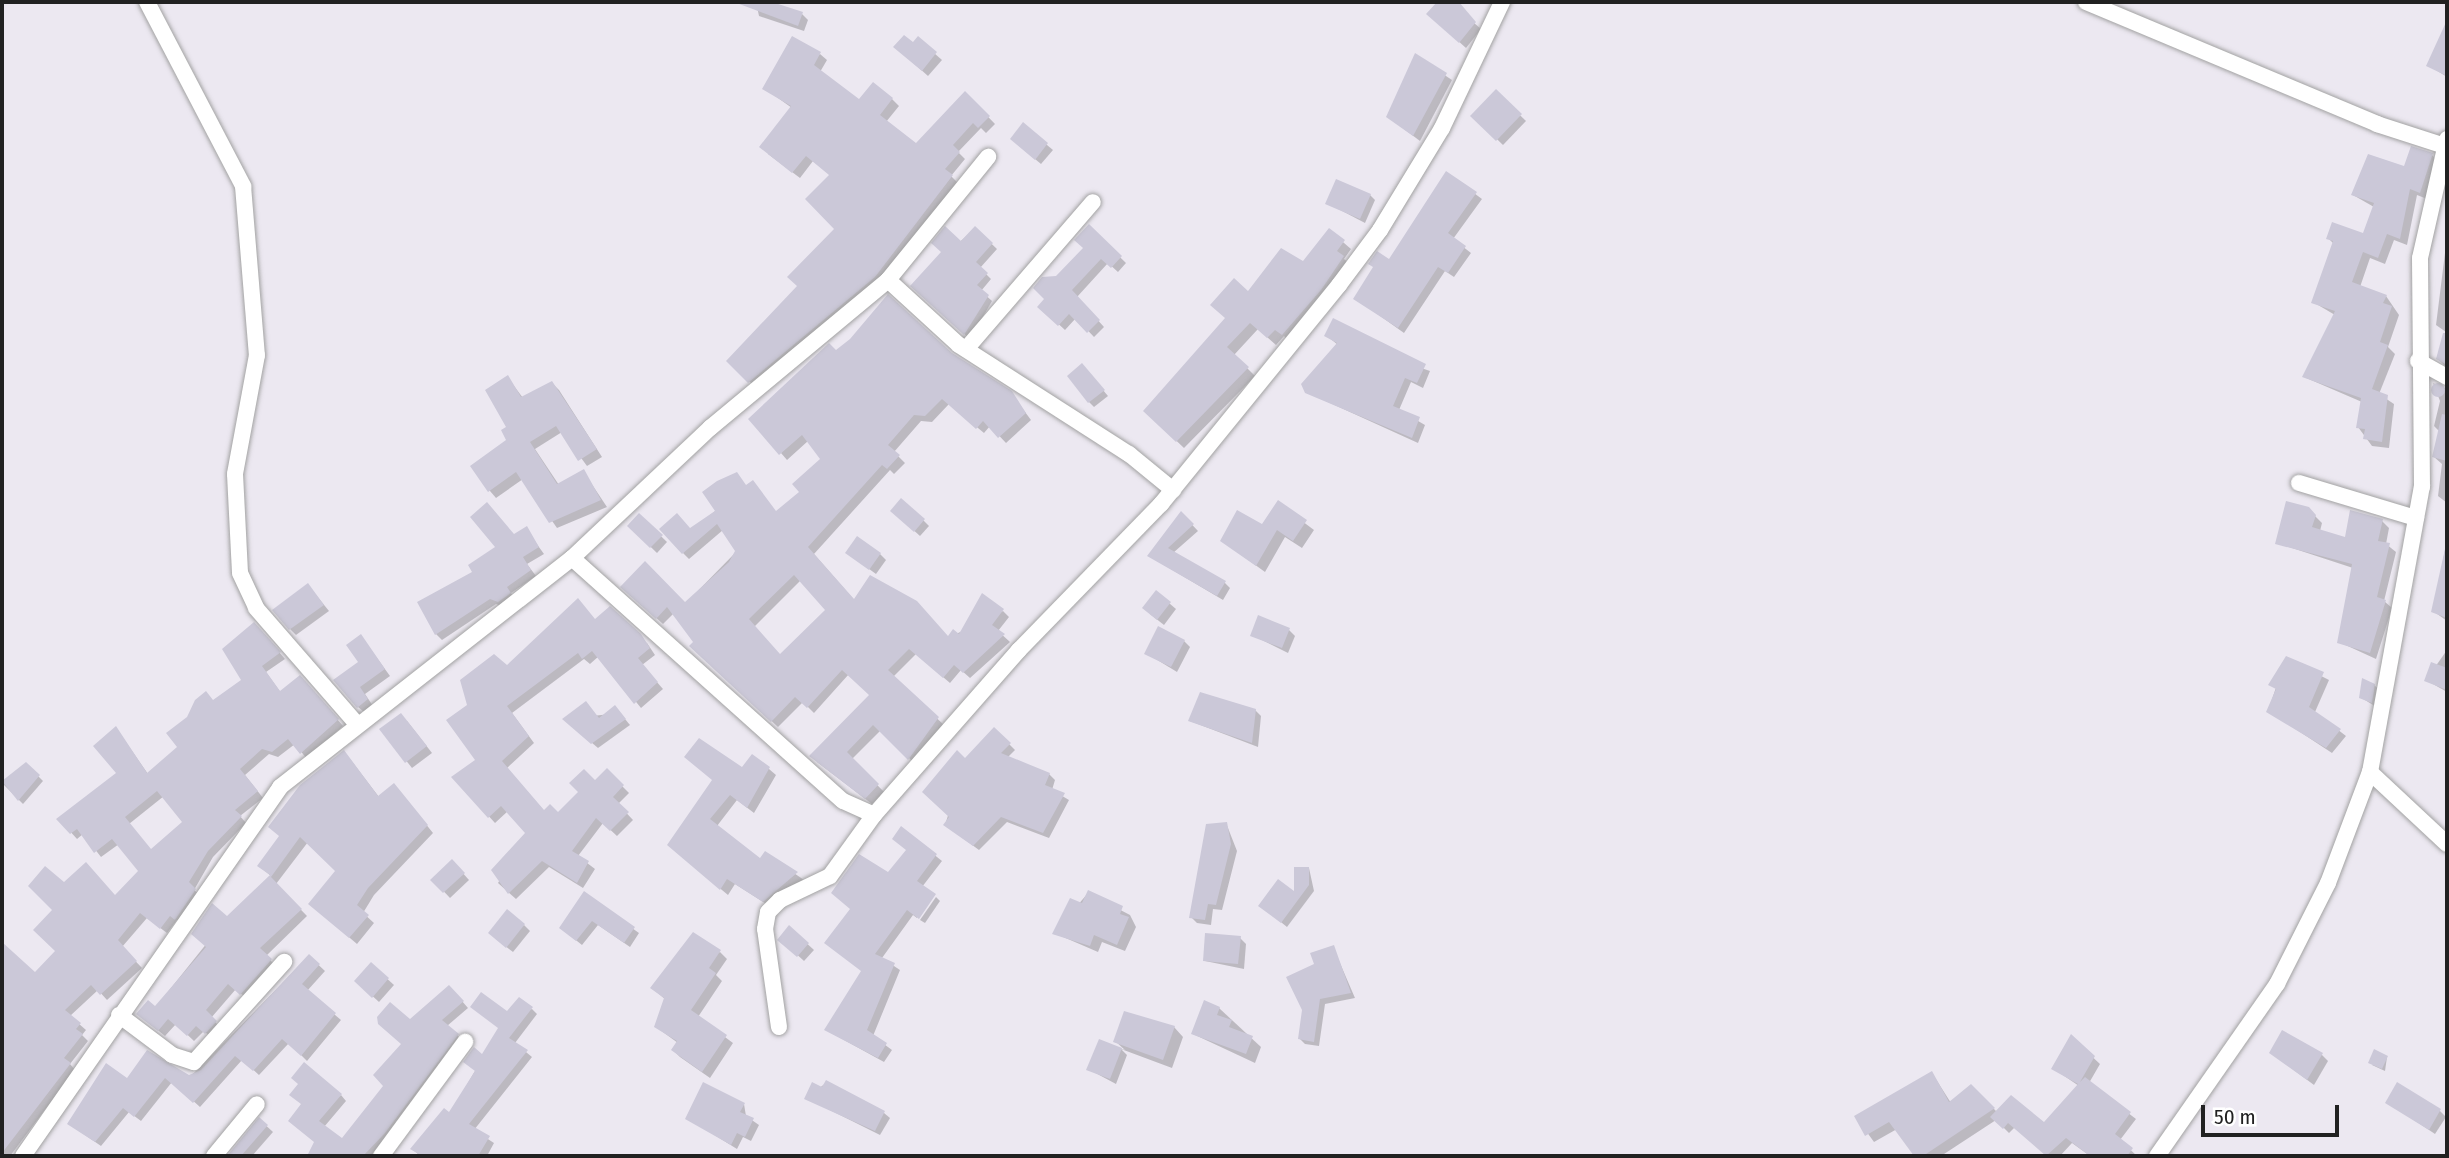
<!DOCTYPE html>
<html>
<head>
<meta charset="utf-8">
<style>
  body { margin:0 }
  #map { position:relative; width:2449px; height:1158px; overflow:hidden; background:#ece8f1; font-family:"Fira Sans Condensed",sans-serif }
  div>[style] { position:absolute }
  .shadow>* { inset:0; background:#0003 }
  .building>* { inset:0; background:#cbc8d8 }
  .round { border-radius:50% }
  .roads { filter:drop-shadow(0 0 2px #a2a2a2) drop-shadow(0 0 2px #a2a2a2) }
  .street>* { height:16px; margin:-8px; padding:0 8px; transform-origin:8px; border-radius:8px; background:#fff }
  span { translate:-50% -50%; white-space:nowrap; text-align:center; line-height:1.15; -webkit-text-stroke:5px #fff; paint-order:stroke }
  .frame { position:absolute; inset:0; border:4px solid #212121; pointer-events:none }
  .scale { position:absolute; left:2201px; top:1105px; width:138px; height:32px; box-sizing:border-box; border:4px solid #212121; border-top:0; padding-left:9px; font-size:21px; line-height:24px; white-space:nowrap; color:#212121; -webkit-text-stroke:5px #fff; paint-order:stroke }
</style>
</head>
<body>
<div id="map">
  <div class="shadow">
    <div style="clip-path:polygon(756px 2px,802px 14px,808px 20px,804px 31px,759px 16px)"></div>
    <div style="clip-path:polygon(1439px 2px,1450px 2px,1481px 29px,1466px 48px,1428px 14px)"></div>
    <div style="clip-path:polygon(918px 39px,942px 60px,928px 76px,902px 53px)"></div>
    <div style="clip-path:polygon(2438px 44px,2447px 48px,2447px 77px,2428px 65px)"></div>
    <div style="clip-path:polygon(820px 54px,827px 60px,820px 72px,860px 102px,873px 85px,892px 99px,899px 106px,886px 122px,916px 145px,965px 93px,995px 124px,986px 133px,981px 128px,958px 152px,965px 159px,951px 176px,958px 183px,882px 283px,756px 388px,729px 361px,799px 286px,837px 229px,831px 175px,813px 161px,800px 178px,768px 154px,792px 108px,764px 88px)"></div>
    <div style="clip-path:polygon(1416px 56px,1452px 80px,1420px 141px,1388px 117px)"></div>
    <div style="clip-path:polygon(1496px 92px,1526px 121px,1503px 145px,1473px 116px)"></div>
    <div style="clip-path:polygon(1023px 125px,1053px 150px,1041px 164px,1018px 145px)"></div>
    <div style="clip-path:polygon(2432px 155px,2439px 162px,2427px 199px,2417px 195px,2407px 245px,2394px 240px,2385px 264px,2370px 258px,2360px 287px,2386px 296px,2399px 315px,2388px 347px,2395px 354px,2379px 394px,2394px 404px,2389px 448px,2372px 446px,2358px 427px,2362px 402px,2304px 377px,2335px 315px,2313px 302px,2334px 244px,2328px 238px,2364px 235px,2374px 207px,2353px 195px)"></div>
    <div style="clip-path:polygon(1447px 173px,1482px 199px,1453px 239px,1471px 253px,1454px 277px,1445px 271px,1404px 333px,1355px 298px,1390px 261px)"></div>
    <div style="clip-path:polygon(1370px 195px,1375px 200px,1365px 223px,1327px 203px)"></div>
    <div style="clip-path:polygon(1089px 227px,1126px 263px,1118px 272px,1108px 263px,1077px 297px,1104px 327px,1094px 337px,1076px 318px,1065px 330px,1040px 307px,1085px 248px)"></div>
    <div style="clip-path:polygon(975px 228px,997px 249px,980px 268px,991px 279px,981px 291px,992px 301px,970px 339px,912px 286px)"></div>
    <div style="clip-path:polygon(1329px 230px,1351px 249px,1344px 259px,1351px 265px,1290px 342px,1284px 336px,1276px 345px,1258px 329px,1234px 355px,1255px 376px,1184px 448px,1145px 411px,1248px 293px,1304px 264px)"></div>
    <div style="clip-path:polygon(2447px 237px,2447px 368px,2437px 358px,2446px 332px,2436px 325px)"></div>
    <div style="clip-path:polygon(1327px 336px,1430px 371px,1423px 388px,1411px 382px,1399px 410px,1425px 425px,1418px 443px,1306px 392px,1338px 345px)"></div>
    <div style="clip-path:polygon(evenodd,836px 353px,951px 354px,1011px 393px,1031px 420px,1006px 443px,990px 426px,984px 433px,949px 404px,932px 422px,921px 421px,894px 452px,905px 463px,894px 474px,890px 470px,814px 554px,855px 601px,948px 638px,1003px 611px,1009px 617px,998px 631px,1010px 642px,970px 678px,961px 670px,950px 683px,916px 654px,893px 677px,944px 725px,915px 764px,881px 730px,852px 759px,884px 792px,872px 804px,817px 762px,871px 695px,849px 674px,814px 713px,803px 702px,778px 727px,692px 646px,696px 642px,674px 613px,663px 624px,629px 593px,685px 604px,737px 551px,723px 530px,689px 559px,683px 553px,691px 530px,747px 486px,776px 512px,801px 492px,823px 459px,808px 441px,787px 460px,781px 453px,836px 353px,801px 580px,827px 609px,780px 656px,754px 627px,801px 580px)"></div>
    <div style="clip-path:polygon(1086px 370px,1108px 396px,1094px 407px,1089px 402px)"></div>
    <div style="clip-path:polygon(508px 378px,523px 398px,552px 383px,559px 390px,602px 457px,587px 466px,562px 432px,535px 449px,559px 485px,583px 471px,607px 507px,557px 528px,523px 479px,496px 498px,490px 491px,472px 466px,508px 440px)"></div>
    <div style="clip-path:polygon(2433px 383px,2447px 389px,2447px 503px,2438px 496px,2442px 464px,2434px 457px,2439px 431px,2434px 426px,2440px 401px)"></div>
    <div style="clip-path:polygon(1278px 503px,1314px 530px,1302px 548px,1285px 537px,1265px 572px,1222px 541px,1263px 526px)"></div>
    <div style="clip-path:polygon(2308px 509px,2322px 523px,2320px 531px,2346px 539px,2382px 521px,2389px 528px,2386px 544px,2396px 552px,2384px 601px,2392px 608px,2376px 659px,2339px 642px,2353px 568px,2277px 543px)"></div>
    <div style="clip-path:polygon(1181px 513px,1198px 531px,1173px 553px,1225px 583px,1230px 588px,1223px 600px,1149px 556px)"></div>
    <div style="clip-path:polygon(639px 515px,667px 542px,657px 553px,629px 526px)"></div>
    <div style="clip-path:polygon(899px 517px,923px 520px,929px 526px,920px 536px)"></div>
    <div style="clip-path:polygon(526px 529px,544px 554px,527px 564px,536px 576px,511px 593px,515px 599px,505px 607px,496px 604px,442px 640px,436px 634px,474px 573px)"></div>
    <div style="clip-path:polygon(2447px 540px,2447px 621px,2433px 611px)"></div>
    <div style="clip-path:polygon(847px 553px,880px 554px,886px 560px,876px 574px)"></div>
    <div style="clip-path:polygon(308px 585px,329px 611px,296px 635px,290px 629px)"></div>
    <div style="clip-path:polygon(1156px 592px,1176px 609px,1164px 625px,1150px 614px)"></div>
    <div style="clip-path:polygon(595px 620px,647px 643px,655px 655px,642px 665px,663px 689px,641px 708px,599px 656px,590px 664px,584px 659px,512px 713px,534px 743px,507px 768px,545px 812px,558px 814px,607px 771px,629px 793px,618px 804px,633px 820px,617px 836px,603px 823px,578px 856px,595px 869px,583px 888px,549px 867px,516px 899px,498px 883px,527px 833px,508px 811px,495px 823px,453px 777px,477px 760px,469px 705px,507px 667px)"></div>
    <div style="clip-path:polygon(evenodd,260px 630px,285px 659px,266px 672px,281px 693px,306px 683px,343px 726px,307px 759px,295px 744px,278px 757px,269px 754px,245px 775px,263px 798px,240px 816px,246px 823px,213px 857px,194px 890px,201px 896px,181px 924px,177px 920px,167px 933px,147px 918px,122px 947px,142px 968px,107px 1000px,98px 990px,70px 1016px,86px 1030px,82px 1035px,88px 1041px,70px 1064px,75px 1070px,10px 1156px,2px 1156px,2px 945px,36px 974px,58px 951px,55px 910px,64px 884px,115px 897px,141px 871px,119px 844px,101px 857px,83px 834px,77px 839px,59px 819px,118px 773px,116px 728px,148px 774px,179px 748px,206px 693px,214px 702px,244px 680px,260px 630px,164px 796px,185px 822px,152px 851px,129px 824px,164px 796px)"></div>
    <div style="clip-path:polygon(1289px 630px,1295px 636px,1288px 653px,1252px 635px)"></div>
    <div style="clip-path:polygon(361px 636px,390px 676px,365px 694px,373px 706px,364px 712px,358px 707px)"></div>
    <div style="clip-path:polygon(1184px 641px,1190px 647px,1177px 672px,1146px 653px)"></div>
    <div style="clip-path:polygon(2447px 650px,2447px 692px,2426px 680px)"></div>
    <div style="clip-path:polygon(2286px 658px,2329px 680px,2315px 712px,2346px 736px,2332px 753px,2268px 711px)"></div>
    <div style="clip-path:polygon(2374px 685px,2381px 691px,2378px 708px,2360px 697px)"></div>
    <div style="clip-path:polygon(1255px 710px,1261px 716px,1258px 747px,1190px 721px)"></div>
    <div style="clip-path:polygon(620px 713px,630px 725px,598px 748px,564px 719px)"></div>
    <div style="clip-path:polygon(407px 721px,432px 753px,412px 768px,382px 730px)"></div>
    <div style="clip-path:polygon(994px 729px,1015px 750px,1007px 758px,1049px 774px,1055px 780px,1052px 790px,1069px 800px,1049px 838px,1007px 822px,979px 850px,945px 825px,965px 761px)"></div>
    <div style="clip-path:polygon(350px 759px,379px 797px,400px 792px,433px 833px,374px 895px,363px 913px,374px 923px,357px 944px,317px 910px,337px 871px,308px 842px,276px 884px,307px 916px,266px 956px,277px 967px,248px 1000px,236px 989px,211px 1018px,222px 1029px,213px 1039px,204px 1031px,194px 1041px,176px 1024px,165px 1036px,138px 1014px,155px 1008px,227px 918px,271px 876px,259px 866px)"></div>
    <div style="clip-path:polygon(26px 764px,43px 781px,23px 804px,2px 783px)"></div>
    <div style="clip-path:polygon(743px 769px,769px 769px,776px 775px,754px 813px,737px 800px,717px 826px,760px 861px,765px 853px,804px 880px,771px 907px,735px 884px,728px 895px,675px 851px)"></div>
    <div style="clip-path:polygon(1226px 823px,1237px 851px,1222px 910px,1213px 909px,1211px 925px,1197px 923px,1191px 917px)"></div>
    <div style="clip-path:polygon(902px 829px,942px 861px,922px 887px,917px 918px,913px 915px,882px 958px,900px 970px,873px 1036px,892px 1050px,884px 1062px,826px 1030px,863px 972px,889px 874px,907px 850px)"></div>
    <div style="clip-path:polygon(452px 861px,469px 880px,450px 898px,433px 880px)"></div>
    <div style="clip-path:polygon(1309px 868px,1314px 891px,1287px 927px,1266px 910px,1295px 894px)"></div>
    <div style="clip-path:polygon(1088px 893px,1130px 915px,1136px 927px,1125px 951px,1102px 942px,1098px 952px,1054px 933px)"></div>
    <div style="clip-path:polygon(584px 894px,639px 933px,630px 947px,598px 925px,582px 945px,567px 933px)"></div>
    <div style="clip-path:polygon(936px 897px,940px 901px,925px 923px,920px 920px)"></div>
    <div style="clip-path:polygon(524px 925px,530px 931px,513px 952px,496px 939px)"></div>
    <div style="clip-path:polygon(789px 927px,814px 950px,804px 961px,779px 938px)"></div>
    <div style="clip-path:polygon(1240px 938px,1246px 944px,1244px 969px,1205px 961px)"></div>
    <div style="clip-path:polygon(1333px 947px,1355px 998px,1325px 1004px,1319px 1046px,1305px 1044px,1300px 1039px,1316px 965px)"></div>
    <div style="clip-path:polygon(720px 952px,727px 959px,716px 975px,722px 981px,698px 1017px,733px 1043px,710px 1078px,680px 1057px,673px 1050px,678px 1043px,656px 1027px,666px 1000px,652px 988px)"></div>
    <div style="clip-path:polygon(309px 956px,325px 971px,307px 991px,341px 1020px,307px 1061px,289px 1043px,259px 1075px,242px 1060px,200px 1107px,172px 1082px,141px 1121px,129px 1112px,101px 1146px,69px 1124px,128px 1081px,148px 1052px,189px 1078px)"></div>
    <div style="clip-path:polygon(371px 964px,394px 985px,379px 1002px,356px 981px)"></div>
    <div style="clip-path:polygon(455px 993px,468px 1008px,447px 1026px,463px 1041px,376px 1156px,311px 1156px,316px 1142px,296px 1126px,341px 1095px,346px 1101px,324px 1127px,343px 1140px,386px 1086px,411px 1021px)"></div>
    <div style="clip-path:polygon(1219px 1008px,1261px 1047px,1255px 1063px,1193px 1034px)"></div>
    <div style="clip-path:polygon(532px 1009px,537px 1014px,515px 1043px,532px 1057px,474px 1130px,494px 1143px,487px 1156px,418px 1154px,412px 1149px,450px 1114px,508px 1014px)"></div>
    <div style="clip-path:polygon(1174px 1027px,1183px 1037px,1172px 1068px,1121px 1049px,1127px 1055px,1116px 1084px,1088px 1069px,1100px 1041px,1125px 1050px,1115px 1041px)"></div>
    <div style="clip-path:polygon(2071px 1037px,2100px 1064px,2089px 1083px,2136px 1119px,2120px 1140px,2137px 1156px,2090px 1156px,2072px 1143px,2060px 1156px,2048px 1156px,2015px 1127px,2009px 1133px,1996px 1120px,1941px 1156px,1917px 1156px,1897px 1129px,1874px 1142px,1856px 1117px,1932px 1073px,1951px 1103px,1971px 1086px,1997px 1112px,2045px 1124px,2079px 1086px,2054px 1069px)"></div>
    <div style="clip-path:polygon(2271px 1053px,2322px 1055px,2328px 1061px,2314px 1085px)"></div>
    <div style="clip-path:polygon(2387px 1057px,2385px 1071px,2372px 1065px)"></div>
    <div style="clip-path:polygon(826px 1083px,884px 1113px,890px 1118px,880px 1135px,806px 1098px)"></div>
    <div style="clip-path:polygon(2387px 1102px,2440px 1111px,2446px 1117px,2435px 1134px)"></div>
    <div style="clip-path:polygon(744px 1104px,746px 1116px,759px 1125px,751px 1141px,743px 1137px,737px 1149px,687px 1118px)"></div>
    <div style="clip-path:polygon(260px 1120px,273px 1132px,252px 1156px,229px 1156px)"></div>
  </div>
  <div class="building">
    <div style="clip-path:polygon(734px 2px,772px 2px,803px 12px,798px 26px)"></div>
    <div style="clip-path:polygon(1437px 2px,1459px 2px,1476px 22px,1459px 43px,1426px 14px)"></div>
    <div style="clip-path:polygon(2447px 20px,2447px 76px,2426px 66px)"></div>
    <div style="clip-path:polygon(904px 35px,913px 42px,918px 36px,937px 52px,922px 71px,893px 47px)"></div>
    <div style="clip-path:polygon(792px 36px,821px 52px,814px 65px,859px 99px,873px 82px,893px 98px,880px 115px,916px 143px,965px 91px,990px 116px,978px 128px,973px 123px,953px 145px,960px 152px,945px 169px,953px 175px,875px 277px,748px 383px,726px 361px,797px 286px,787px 277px,834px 229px,805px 199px,829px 175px,806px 156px,792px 173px,759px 147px,791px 106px,762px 89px)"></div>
    <div style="clip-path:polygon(1415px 53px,1447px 73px,1413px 136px,1386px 117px)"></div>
    <div style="clip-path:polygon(1496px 89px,1522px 114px,1496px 141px,1470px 116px)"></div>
    <div style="clip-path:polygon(1023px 122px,1048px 143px,1035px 160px,1010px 139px)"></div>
    <div style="clip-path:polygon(2411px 146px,2433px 153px,2420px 193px,2410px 189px,2400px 239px,2387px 234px,2378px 258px,2363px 252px,2352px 282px,2387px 295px,2383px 303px,2392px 306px,2380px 342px,2388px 345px,2372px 389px,2388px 395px,2382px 442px,2363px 439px,2365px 429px,2356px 428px,2361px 398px,2302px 377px,2335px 311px,2311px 303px,2333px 241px,2326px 239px,2332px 222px,2363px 233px,2374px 203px,2351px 195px,2368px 154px,2404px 166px)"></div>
    <div style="clip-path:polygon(1446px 171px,1477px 192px,1448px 233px,1466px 246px,1448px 273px,1438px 267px,1398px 328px,1353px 299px,1373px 267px,1368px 264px,1377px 251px,1389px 259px)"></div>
    <div style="clip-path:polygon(1336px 179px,1371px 194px,1360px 219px,1325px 204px)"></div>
    <div style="clip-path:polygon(1089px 224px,1122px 256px,1111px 268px,1101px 259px,1072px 290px,1100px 320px,1087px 333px,1069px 314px,1058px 326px,1037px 307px,1044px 299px,1033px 288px,1042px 277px,1056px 276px,1083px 248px,1074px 240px)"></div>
    <div style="clip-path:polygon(945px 226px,961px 241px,975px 226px,993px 243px,976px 262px,988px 273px,977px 285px,989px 295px,964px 335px,910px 286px,941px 252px,931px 243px)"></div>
    <div style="clip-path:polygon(1329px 228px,1345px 240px,1337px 251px,1344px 256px,1321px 290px,1282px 335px,1275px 330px,1267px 338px,1250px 323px,1227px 347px,1249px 367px,1176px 442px,1143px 411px,1225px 318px,1210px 305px,1234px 278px,1248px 291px,1281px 248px,1303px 261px)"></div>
    <div style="clip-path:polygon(evenodd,888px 294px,952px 353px,1012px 391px,1026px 413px,998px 438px,983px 421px,976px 429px,942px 399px,925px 416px,914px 415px,888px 445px,900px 455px,887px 469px,882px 465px,808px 547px,854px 599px,870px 575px,917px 601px,948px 636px,953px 629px,959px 634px,982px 593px,1004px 609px,992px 625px,1005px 634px,963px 673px,954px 665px,943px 678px,909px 649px,888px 670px,939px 717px,908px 760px,873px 725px,847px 752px,879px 784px,865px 799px,809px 756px,869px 695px,842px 670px,807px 708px,795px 697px,771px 722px,689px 646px,693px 642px,667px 607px,656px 619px,620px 587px,645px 561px,685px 602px,729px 562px,735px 551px,717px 524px,682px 554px,659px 529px,677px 513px,690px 528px,715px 511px,702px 492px,717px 481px,737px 472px,746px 485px,753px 480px,776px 511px,799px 492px,792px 484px,820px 459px,802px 435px,779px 455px,748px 419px,829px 343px,836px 350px,850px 339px,888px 294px,794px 575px,825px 610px,780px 654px,749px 619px,794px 575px)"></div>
    <div style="clip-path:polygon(1333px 318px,1426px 364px,1417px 383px,1405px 378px,1393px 406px,1420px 417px,1412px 438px,1305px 393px,1301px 384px,1337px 343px,1324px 336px)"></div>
    <div style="clip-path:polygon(2443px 333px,2447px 333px,2447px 365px,2436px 359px)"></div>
    <div style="clip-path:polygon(1082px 363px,1105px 390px,1088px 403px,1067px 376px)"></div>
    <div style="clip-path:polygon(508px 375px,521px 397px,552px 381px,597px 449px,578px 461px,556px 426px,530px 442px,557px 484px,584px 469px,601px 500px,549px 523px,516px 472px,488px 492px,470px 466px,506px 440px,501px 430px,506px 427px,485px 390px)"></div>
    <div class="round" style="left:2431px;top:383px;width:14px;height:14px"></div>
    <div style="clip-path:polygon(2442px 414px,2447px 415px,2447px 461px,2432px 457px)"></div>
    <div style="clip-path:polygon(901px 498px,925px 519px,914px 532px,890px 511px)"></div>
    <div style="clip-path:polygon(1278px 500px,1307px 520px,1293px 541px,1277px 530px,1256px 566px,1220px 541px,1237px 510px,1262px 524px)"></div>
    <div style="clip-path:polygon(2286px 501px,2309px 507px,2316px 515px,2312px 527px,2345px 537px,2350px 510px,2383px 519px,2378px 541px,2390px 543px,2377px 597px,2386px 600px,2370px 653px,2337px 643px,2352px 564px,2275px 544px)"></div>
    <div style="clip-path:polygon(487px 502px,514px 534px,527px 526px,539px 547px,523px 557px,531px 570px,507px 587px,511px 593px,498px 602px,490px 599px,435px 635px,417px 602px,472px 572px,468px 565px,495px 547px,470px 517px)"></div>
    <div style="clip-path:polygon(1181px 511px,1194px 524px,1168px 548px,1226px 581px,1217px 596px,1147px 556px)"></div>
    <div style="clip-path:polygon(639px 513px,663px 535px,650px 548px,627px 526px)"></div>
    <div style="clip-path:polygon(857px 536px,881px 553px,869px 570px,845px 553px)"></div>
    <div style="clip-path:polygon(2445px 549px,2447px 550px,2447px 618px,2431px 612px)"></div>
    <div style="clip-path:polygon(308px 583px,324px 605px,289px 630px,272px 610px)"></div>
    <div style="clip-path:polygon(1156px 590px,1171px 602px,1157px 620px,1142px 608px)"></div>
    <div style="clip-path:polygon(578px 598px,595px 619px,610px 606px,641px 634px,650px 648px,638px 658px,658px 682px,634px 704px,592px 651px,582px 659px,578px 653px,507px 706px,529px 736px,502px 761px,544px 810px,550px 804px,558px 812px,578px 792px,569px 783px,584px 769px,595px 780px,607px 768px,624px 785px,613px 797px,629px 812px,610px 831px,596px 818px,572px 851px,589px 861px,577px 883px,542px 861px,508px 894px,491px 870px,525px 833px,501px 806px,488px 818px,451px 777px,475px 760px,446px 720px,467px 705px,460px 680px,494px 654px,507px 665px)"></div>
    <div style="clip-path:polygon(1258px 615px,1290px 628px,1282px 648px,1250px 636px)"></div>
    <div style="clip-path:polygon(evenodd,254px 622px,281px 652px,262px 666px,280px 691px,300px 675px,339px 719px,300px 754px,288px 739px,272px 752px,262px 749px,240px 769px,258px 791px,235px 810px,242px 816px,208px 851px,189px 882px,196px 889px,175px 920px,170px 916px,160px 929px,140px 913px,118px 940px,137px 961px,100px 995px,91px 985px,65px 1010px,81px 1023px,76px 1029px,83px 1034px,64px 1058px,71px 1063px,2px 1153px,2px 942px,35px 972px,55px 951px,33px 930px,52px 910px,28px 886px,45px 866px,64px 882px,86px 862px,115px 895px,138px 871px,112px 839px,94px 853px,77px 829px,70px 834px,56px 819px,116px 773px,93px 746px,116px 726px,147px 773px,177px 747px,166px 733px,187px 717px,195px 700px,206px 691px,213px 700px,241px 680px,222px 649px,254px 622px,157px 791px,182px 822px,151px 849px,125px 817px,157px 791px)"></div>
    <div style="clip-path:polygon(1158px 626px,1185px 640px,1171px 667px,1144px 654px)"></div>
    <div style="clip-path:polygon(361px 634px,385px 669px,360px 687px,368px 699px,357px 708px,333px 680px,358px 662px,346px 645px)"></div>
    <div style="clip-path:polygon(2286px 656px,2324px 672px,2309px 707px,2341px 729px,2326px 748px,2266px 712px,2276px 689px,2268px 685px)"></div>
    <div style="clip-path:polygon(2431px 662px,2447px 668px,2447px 690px,2424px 681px)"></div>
    <div style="clip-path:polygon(2362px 678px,2375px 684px,2372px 703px,2359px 698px)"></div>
    <div style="clip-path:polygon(1200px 692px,1256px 709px,1252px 743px,1188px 721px)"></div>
    <div style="clip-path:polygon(586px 701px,599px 718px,615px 705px,626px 719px,591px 744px,562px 719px)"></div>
    <div style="clip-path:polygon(401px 713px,427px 746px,405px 763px,379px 729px)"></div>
    <div style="clip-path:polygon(994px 727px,1011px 743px,1001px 753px,1050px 773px,1045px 785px,1065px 793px,1043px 833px,1001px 817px,973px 846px,943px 825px,949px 817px,922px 792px,957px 750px,965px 758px)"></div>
    <div style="clip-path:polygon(699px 738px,742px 767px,752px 754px,770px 767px,747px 808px,730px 795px,710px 819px,760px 858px,765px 851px,798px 872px,763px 902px,727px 879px,720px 890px,667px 845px,712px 780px,684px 757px)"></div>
    <div style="clip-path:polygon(344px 750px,378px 796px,394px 783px,428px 825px,368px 888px,357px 905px,369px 915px,349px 938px,308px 904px,335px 871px,300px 837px,271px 877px,302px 909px,260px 948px,272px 959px,240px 995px,228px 984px,206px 1010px,217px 1021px,205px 1034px,196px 1026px,187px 1036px,168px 1019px,158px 1031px,136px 1014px,148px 1000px,155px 1006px,206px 947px,191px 934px,212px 903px,227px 916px,270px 875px,257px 866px,279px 836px,268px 827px,300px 785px)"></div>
    <div style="clip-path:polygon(26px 762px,40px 775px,18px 801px,2px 781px)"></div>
    <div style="clip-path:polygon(1227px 822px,1231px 844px,1216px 905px,1208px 904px,1205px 920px,1189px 918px,1206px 824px)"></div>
    <div style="clip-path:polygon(901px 826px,937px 854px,917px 881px,936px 894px,919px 919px,907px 910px,875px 954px,895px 963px,867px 1030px,887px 1043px,878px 1058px,824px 1030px,861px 971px,824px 943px,850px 909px,831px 893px,859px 854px,888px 872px,906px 850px,892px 839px)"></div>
    <div style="clip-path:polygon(452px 859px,465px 873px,443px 893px,430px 880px)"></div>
    <div style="clip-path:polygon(1294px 867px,1309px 867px,1309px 885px,1281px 923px,1258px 906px,1278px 879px,1294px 891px)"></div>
    <div style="clip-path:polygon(1088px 890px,1123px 906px,1120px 914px,1129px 917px,1117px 945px,1094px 935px,1090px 946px,1052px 934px,1070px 898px,1082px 903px)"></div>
    <div style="clip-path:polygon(584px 891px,635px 927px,624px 943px,592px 921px,576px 941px,559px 928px)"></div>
    <div style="clip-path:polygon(507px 909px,525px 924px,506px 948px,488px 933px)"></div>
    <div style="clip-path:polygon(789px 925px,809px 943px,797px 957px,777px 940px)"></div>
    <div style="clip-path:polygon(693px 932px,721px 950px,709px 968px,716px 973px,691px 1010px,727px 1035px,702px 1072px,671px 1050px,677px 1041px,654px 1027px,664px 998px,650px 988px)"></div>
    <div style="clip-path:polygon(1205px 933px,1241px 936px,1238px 964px,1203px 961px)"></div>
    <div style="clip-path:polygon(1334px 945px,1351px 993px,1320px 999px,1314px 1042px,1298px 1039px,1302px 1010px,1286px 977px,1314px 964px,1310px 953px)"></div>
    <div style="clip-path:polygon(309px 954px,320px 964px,302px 984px,336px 1013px,301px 1056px,282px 1039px,253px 1071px,235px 1056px,193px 1103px,165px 1078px,134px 1117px,123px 1108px,95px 1142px,67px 1124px,106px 1063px,127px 1078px,147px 1050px,189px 1075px,201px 1070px)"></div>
    <div style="clip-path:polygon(371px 962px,389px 978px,372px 998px,354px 981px)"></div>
    <div style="clip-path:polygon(449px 985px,464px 1001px,442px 1020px,459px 1034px,385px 1133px,363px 1156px,307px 1156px,314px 1142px,288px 1121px,301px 1104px,289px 1095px,298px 1084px,291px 1078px,304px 1062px,342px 1094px,319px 1121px,342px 1138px,383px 1086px,373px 1075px,401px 1044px,378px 1024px,377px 1017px,390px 1002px,410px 1019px)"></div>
    <div style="clip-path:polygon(481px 992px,507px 1011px,519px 997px,533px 1007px,509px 1038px,528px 1050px,469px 1124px,490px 1136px,478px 1156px,422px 1156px,410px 1149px,444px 1108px,449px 1112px,475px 1071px,463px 1062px,474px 1047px,482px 1054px,498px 1028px,470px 1007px)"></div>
    <div style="clip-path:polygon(1204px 1000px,1220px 1007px,1217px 1015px,1232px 1020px,1229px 1027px,1253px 1036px,1246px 1054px,1191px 1034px)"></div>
    <div style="clip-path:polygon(1124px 1011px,1175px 1026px,1163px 1060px,1113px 1042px)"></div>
    <div style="clip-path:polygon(2282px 1030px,2323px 1053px,2307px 1080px,2269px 1053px)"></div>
    <div style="clip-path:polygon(2071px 1034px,2095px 1056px,2080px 1082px,2085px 1077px,2131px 1112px,2115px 1134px,2133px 1148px,2127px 1156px,2090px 1156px,2066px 1138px,2046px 1156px,2008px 1123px,2003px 1129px,1990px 1117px,2011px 1095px,2044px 1122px,2078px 1084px,2051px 1069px)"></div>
    <div style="clip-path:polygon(1099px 1039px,1122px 1048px,1110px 1079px,1086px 1070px)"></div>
    <div style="clip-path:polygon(2374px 1049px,2388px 1056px,2382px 1069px,2368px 1063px)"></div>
    <div style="clip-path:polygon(1932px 1071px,1949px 1102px,1971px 1084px,1995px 1108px,1923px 1156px,1914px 1156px,1889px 1122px,1865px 1136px,1854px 1116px)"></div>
    <div style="clip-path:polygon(826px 1080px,885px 1111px,875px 1131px,804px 1099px,812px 1082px,822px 1087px)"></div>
    <div style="clip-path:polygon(703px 1082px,745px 1103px,740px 1112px,754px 1118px,745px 1137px,737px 1133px,731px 1145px,685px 1119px)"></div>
    <div style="clip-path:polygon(2397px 1082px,2441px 1109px,2429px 1130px,2385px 1103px)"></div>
    <div style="clip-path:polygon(259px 1117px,268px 1125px,241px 1156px,227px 1156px)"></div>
  </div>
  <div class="roads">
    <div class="street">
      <div style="left:147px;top:2px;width:208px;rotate:62.4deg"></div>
      <div style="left:243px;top:186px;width:170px;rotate:85.3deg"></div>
      <div style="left:257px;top:355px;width:121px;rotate:100.5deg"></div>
      <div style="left:235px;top:474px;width:99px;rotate:87.1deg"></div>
      <div style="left:240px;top:573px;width:38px;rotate:65deg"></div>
      <div style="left:256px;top:608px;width:152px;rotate:49deg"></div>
      <div style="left:2086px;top:2px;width:316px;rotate:22.7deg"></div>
      <div style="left:2377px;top:124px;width:71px;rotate:17.9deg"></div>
      <div style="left:888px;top:280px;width:159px;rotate:-50.9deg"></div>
      <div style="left:966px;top:349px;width:194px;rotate:-49.2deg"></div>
      <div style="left:2418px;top:361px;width:33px;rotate:29deg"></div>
      <div style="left:2299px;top:483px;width:122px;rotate:16.7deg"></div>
      <div style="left:572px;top:558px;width:190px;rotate:-43.3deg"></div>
      <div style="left:710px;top:428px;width:231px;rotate:-39.7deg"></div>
      <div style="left:888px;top:280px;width:96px;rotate:42.5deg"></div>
      <div style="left:959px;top:345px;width:202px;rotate:32.7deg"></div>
      <div style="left:1129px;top:454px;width:57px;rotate:39.3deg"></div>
      <div style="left:2370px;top:772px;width:105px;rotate:43.1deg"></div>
      <div style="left:119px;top:1015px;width:66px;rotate:37deg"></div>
      <div style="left:172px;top:1055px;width:23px;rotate:18deg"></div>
      <div style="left:194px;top:1062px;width:135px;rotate:-48deg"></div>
      <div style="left:779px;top:1027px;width:99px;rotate:-98.1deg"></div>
      <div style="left:765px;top:929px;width:17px;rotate:-80deg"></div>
      <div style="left:768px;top:912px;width:17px;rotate:-45deg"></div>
      <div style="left:780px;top:900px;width:55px;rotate:-25.6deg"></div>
      <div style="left:830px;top:876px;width:75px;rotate:-54.2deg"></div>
      <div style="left:23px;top:1156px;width:450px;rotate:-55.1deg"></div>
      <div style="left:280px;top:787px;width:371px;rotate:-38.1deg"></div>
      <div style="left:572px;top:558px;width:364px;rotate:41.9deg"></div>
      <div style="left:843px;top:801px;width:34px;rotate:24deg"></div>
      <div style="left:874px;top:815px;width:220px;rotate:-48.7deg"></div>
      <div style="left:1019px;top:650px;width:204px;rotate:-45.8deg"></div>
      <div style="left:1161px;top:504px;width:282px;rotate:-50.9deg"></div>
      <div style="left:1339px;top:285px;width:69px;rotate:-53.3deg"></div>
      <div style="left:1380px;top:230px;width:119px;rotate:-58.7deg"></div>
      <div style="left:1442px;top:128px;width:140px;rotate:-64.5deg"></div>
      <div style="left:214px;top:1156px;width:67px;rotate:-50.4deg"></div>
      <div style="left:381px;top:1156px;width:142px;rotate:-53.6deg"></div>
      <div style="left:2157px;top:1156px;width:210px;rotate:-55.1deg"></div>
      <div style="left:2277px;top:984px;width:113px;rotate:-63.2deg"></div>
      <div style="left:2328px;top:883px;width:119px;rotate:-69.3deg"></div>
      <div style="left:2370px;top:772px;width:290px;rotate:-79.7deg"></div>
      <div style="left:2422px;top:487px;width:229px;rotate:-90.5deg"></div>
      <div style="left:2420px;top:258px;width:122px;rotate:-77.2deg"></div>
    </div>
  </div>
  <div class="frame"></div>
  <div class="scale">50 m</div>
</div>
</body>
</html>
